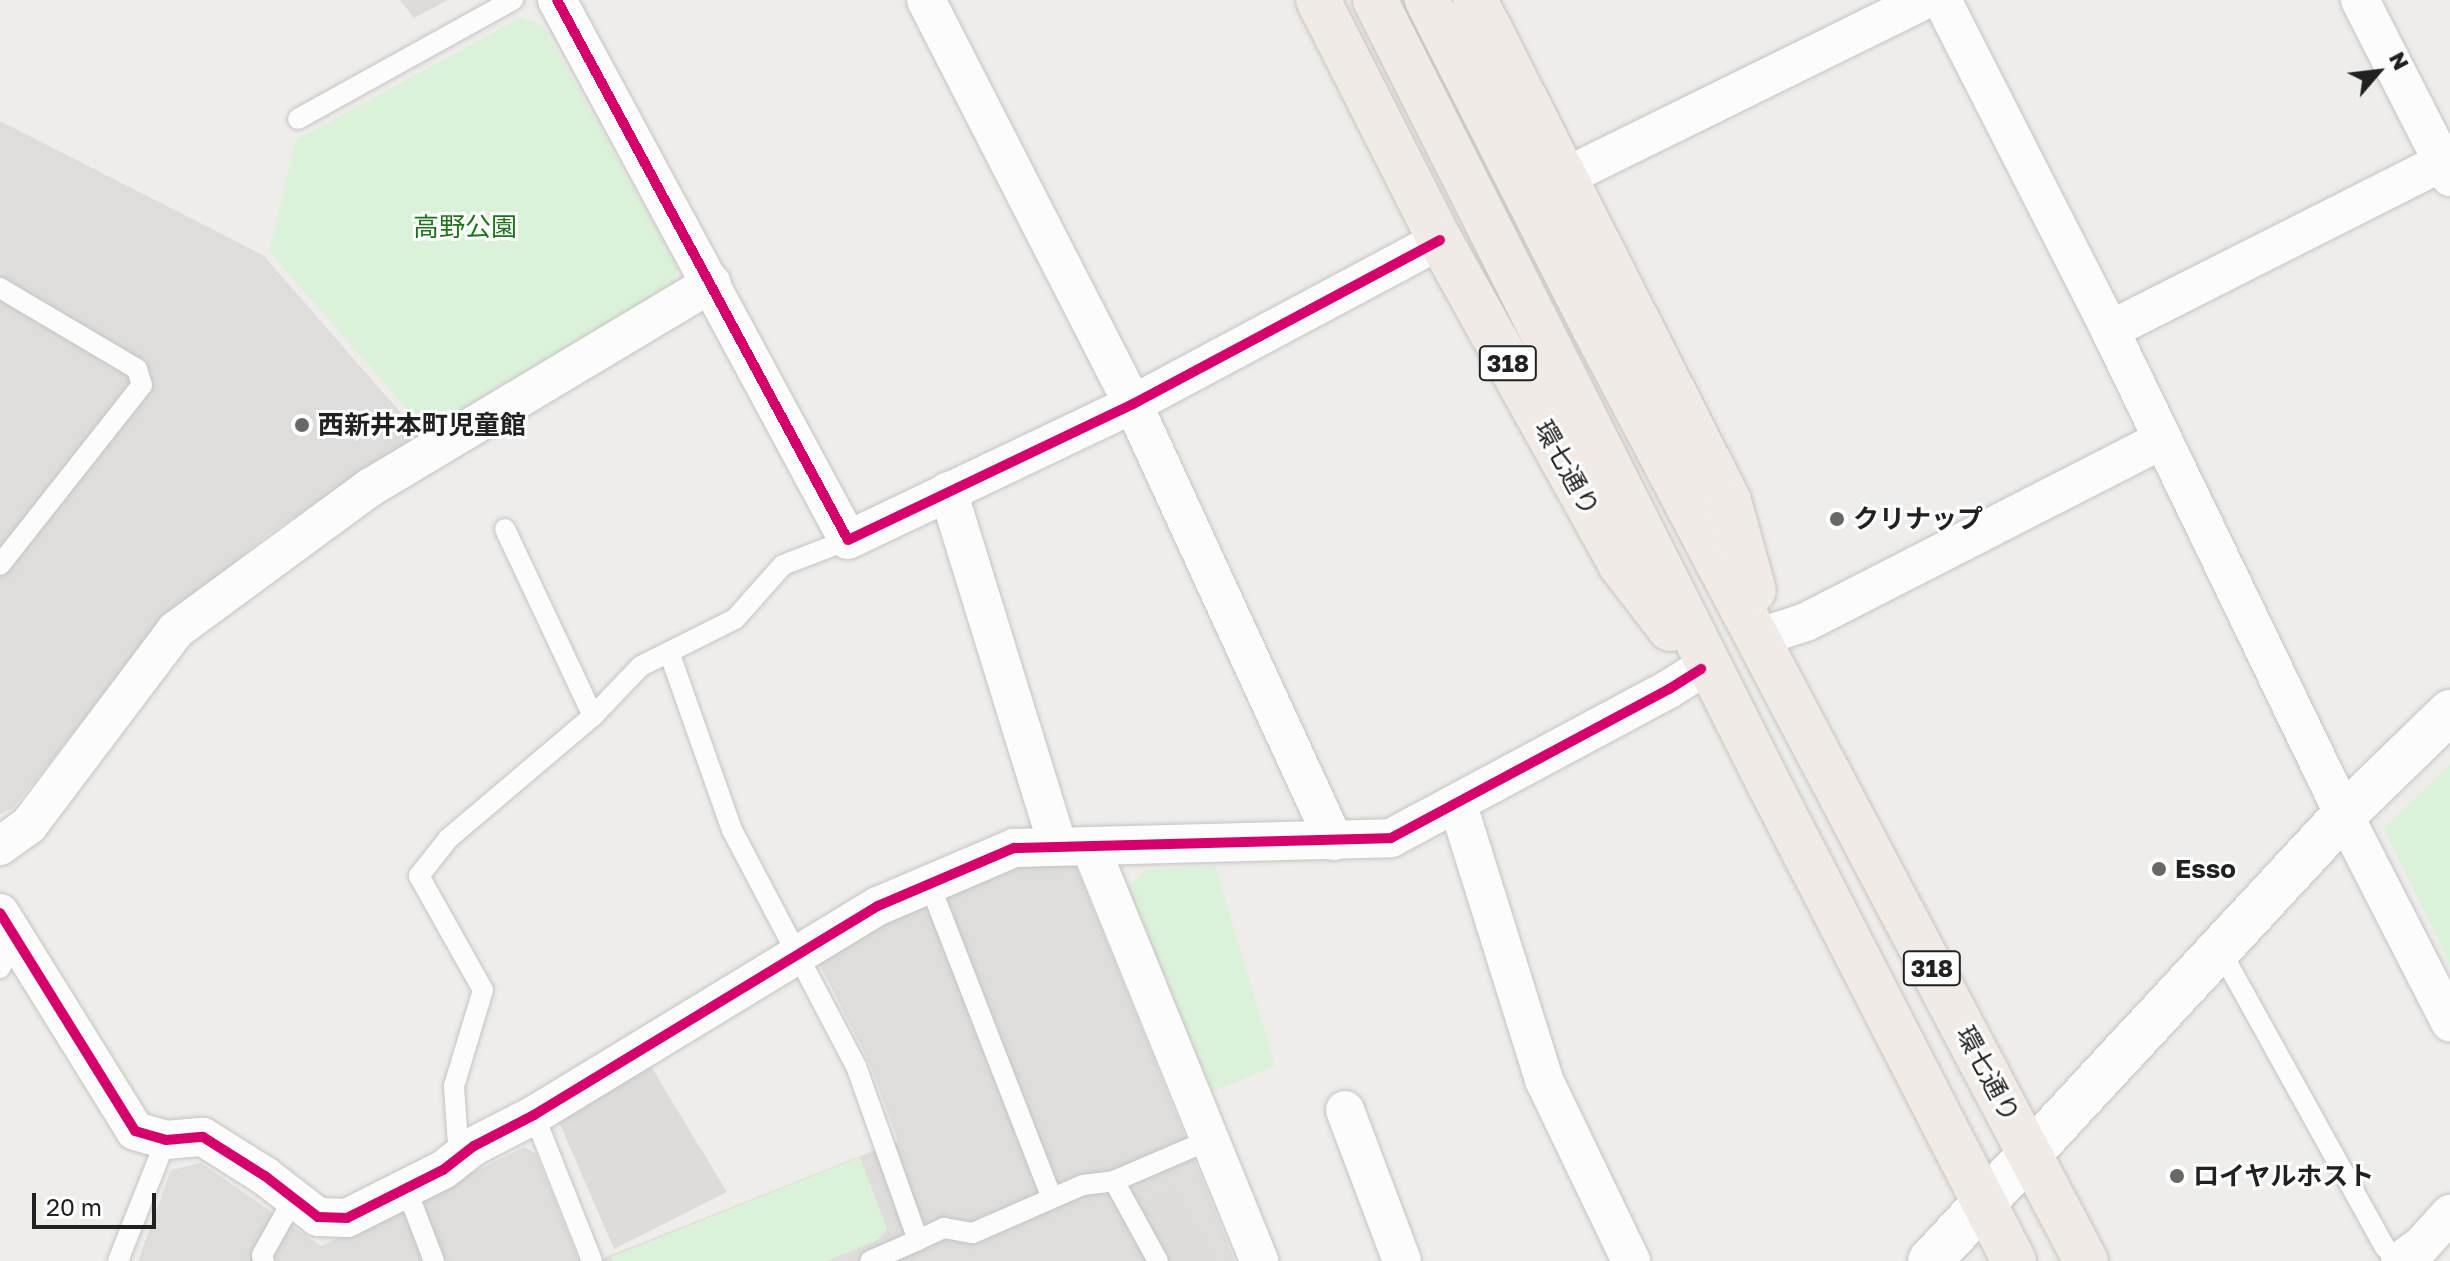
<!DOCTYPE html>
<html>
<head>
<meta charset="utf-8">
<style>
  body { margin:0 }
  #map { position:relative; width:2450px; height:1261px; overflow:hidden; background:#efedea; font-family:"Golos Text","Noto Sans JP",sans-serif }
  div>[style] { position:absolute }
  .residential>* { inset:0; background:#dedddb }
  .religious>* { inset:0; background:#dddcdb }
  .park>* { inset:0; background:#dcf1da }
  .roads { filter:drop-shadow(0 0 2px #c5c4c2) drop-shadow(0 0 2px #c5c4c2) }
  .service>* { height:20px; margin:-10px; padding:0 10px; transform-origin:10px; border-radius:10px; background:#fdfcfc }
  .minor>* { height:38px; margin:-19px; padding:0 19px; transform-origin:19px; border-radius:19px; background:#fdfcfc }
  .tertiary>* { height:44px; margin:-22px; padding:0 22px; transform-origin:22px; border-radius:22px; background:#fdfcfc }
  .primary>* { height:44px; margin:-22px; padding:0 22px; transform-origin:22px; border-radius:22px; background:#f0ebe7 }
  .cycleway>* { height:10px; margin:-5px; padding:0 5px; transform-origin:5px; border-radius:5px; background:#d6006c }
  .dots>* { width:22px; height:22px; translate:-50% -50%; box-sizing:border-box; border:4px solid #fff; border-radius:50% }
  span { translate:-50% -50%; white-space:nowrap; text-align:center; line-height:1.15; -webkit-text-stroke:6px #fff; paint-order:stroke }
  .shield-label span { padding:2px 6px; background:#fff; border:2px solid; border-radius:6px; -webkit-text-stroke-width:0 }
  .shield-label { font-size:24px; color:#212121; font-weight:700 }
  .park-label { font-size:26px; color:#1b741a }
  .poi-label { font-size:26px; color:#212121; font-weight:700 }
  .left { translate:0 -50%; text-align:left }
  .street-label { font-size:26px; color:#212121 }
  .north { position:absolute; left:2338px; top:32px; width:80px; height:80px; -webkit-text-stroke:6px #fff; paint-order:stroke; rotate:62deg; font-size:22px; font-weight:700; line-height:32px; text-align:center; color:#212121 }
  .north::after { content:''; display:block; margin:auto; width:28px; height:36px; background:#212121; clip-path:polygon(50% 0,100% 100%,50% 72%,0 100%) }
  .scale { position:absolute; left:32px; top:1193px; width:124px; height:36px; box-sizing:border-box; border:4px solid #212121; border-top:0; padding-left:10px; font-size:24px; line-height:28px; white-space:nowrap; color:#212121; -webkit-text-stroke:6px #fff; paint-order:stroke }
</style>
</head>
<body>
<div id="map">
  <div class="residential">
    <div style="clip-path:polygon(0 121px,263px 255px,420px 435px,267px 535px,161px 625px,13px 808px,0 814px)"></div>
    <div style="clip-path:polygon(1043px 856px,1073px 858px,1235px 1261px,596px 1261px,898px 1141px,870px 1064px,818px 961px,882px 920px)"></div>
    <div style="clip-path:polygon(525px 1147px,536px 1154px,579px 1261px,138px 1261px,171px 1170px,201px 1163px,321px 1246px)"></div>
  </div>
  <div class="religious">
    <div style="clip-path:polygon(400px 0,448px 0,414px 18px)"></div>
    <div style="clip-path:polygon(649px 1063px,727px 1192px,614px 1249px,556px 1115px)"></div>
    <div style="clip-path:polygon(1174px 1188px,1215px 1261px,1177px 1261px,1145px 1204px)"></div>
  </div>
  <div class="park">
    <div style="clip-path:polygon(522px 17px,543px 26px,678px 268px,673px 286px,428px 433px,269px 251px,296px 140px)"></div>
    <div style="clip-path:polygon(2450px 765px,2450px 965px,2384px 828px)"></div>
    <div style="clip-path:polygon(1215px 866px,1275px 1066px,1212px 1092px,1128px 888px,1145px 870px)"></div>
    <div style="clip-path:polygon(860px 1157px,887px 1229px,878px 1240px,827px 1261px,613px 1261px,611px 1257px)"></div>
  </div>
  <div class="roads">
    <div class="service">
      <div style="left:298px;top:119px;width:246px;rotate:-29deg"></div>
      <div style="left:0;top:288px;width:159px;rotate:30.6deg"></div>
      <div style="left:137px;top:369px;width:17px;rotate:73deg"></div>
      <div style="left:142px;top:385px;width:229px;rotate:128.3deg"></div>
      <div style="left:505px;top:529px;width:207px;rotate:64.8deg"></div>
      <div style="left:669px;top:652px;width:189px;rotate:70.5deg"></div>
      <div style="left:732px;top:830px;width:267px;rotate:62.3deg"></div>
      <div style="left:856px;top:1066px;width:185px;rotate:70.4deg"></div>
      <div style="left:918px;top:1240px;width:52px;rotate:156.4deg"></div>
      <div style="left:929px;top:883px;width:338px;rotate:68.7deg"></div>
      <div style="left:2219px;top:948px;width:342px;rotate:61deg"></div>
      <div style="left:2385px;top:1247px;width:19px;rotate:47deg"></div>
      <div style="left:0;top:968px;width:32px;rotate:-62deg"></div>
      <div style="left:534px;top:1115px;width:157px;rotate:68.3deg"></div>
      <div style="left:459px;top:1158px;width:72px;rotate:-94deg"></div>
      <div style="left:454px;top:1086px;width:100px;rotate:-73.2deg"></div>
      <div style="left:483px;top:990px;width:131px;rotate:-119.3deg"></div>
      <div style="left:419px;top:876px;width:47px;rotate:-51.9deg"></div>
      <div style="left:448px;top:839px;width:190px;rotate:-40.3deg"></div>
      <div style="left:593px;top:716px;width:69px;rotate:-46.2deg"></div>
      <div style="left:641px;top:666px;width:105px;rotate:-26.6deg"></div>
      <div style="left:735px;top:619px;width:72px;rotate:-48.4deg"></div>
      <div style="left:783px;top:565px;width:70px;rotate:-21deg"></div>
      <div style="left:1114px;top:1181px;width:91px;rotate:61.2deg"></div>
      <div style="left:406px;top:1188px;width:78px;rotate:69deg"></div>
      <div style="left:918px;top:1240px;width:29px;rotate:-25deg"></div>
      <div style="left:944px;top:1228px;width:29px;rotate:10deg"></div>
      <div style="left:973px;top:1233px;width:120px;rotate:-23.6deg"></div>
      <div style="left:1083px;top:1185px;width:31px;rotate:-7deg"></div>
      <div style="left:1114px;top:1181px;width:103px;rotate:-23.3deg"></div>
      <div style="left:118px;top:1261px;width:130px;rotate:-68.4deg"></div>
      <div style="left:264px;top:1261px;width:6px;rotate:-108deg"></div>
      <div style="left:262px;top:1255px;width:65px;rotate:-60.7deg"></div>
    </div>
    <div class="minor">
      <div style="left:557px;top:0;width:613px;rotate:61.68deg"></div>
      <div style="left:848px;top:540px;width:316px;rotate:-25.5deg"></div>
      <div style="left:1133px;top:404px;width:348px;rotate:-28.1deg"></div>
      <div style="left:926px;top:0;width:454px;rotate:62.9deg"></div>
      <div style="left:1133px;top:404px;width:481px;rotate:65.3deg"></div>
      <div style="left:1942px;top:0;width:370px;rotate:63deg"></div>
      <div style="left:2110px;top:330px;width:538px;rotate:64.24deg"></div>
      <div style="left:2344px;top:815px;width:233px;rotate:62.9deg"></div>
      <div style="left:2360px;top:0;width:199px;rotate:63deg"></div>
      <div style="left:1565px;top:177px;width:401px;rotate:-26.2deg"></div>
      <div style="left:2110px;top:330px;width:381px;rotate:-26.8deg"></div>
      <div style="left:948px;top:491px;width:372px;rotate:72.8deg"></div>
      <div style="left:1766px;top:635px;width:42px;rotate:-18deg"></div>
      <div style="left:1806px;top:622px;width:399px;rotate:-27.1deg"></div>
      <div style="left:1458px;top:805px;width:288px;rotate:72.6deg"></div>
      <div style="left:1544px;top:1080px;width:201px;rotate:64.3deg"></div>
      <div style="left:0;top:846px;width:36px;rotate:-36deg"></div>
      <div style="left:29px;top:825px;width:244px;rotate:-53deg"></div>
      <div style="left:176px;top:630px;width:242px;rotate:-36.3deg"></div>
      <div style="left:371px;top:487px;width:397px;rotate:-30.9deg"></div>
      <div style="left:1090px;top:846px;width:448px;rotate:67.8deg"></div>
      <div style="left:0;top:913px;width:256px;rotate:58.2deg"></div>
      <div style="left:135px;top:1131px;width:32px;rotate:16deg"></div>
      <div style="left:166px;top:1140px;width:37px;rotate:-5deg"></div>
      <div style="left:203px;top:1137px;width:73px;rotate:32.2deg"></div>
      <div style="left:265px;top:1176px;width:67px;rotate:37.7deg"></div>
      <div style="left:318px;top:1217px;width:29px;rotate:2deg"></div>
      <div style="left:347px;top:1218px;width:107px;rotate:-26.6deg"></div>
      <div style="left:443px;top:1170px;width:39px;rotate:-38deg"></div>
      <div style="left:474px;top:1146px;width:68px;rotate:-27.3deg"></div>
      <div style="left:534px;top:1115px;width:403px;rotate:-31.3deg"></div>
      <div style="left:878px;top:906px;width:148px;rotate:-23.1deg"></div>
      <div style="left:1014px;top:848px;width:377px;rotate:-1.5deg"></div>
      <div style="left:1391px;top:838px;width:315px;rotate:-28.2deg"></div>
      <div style="left:1669px;top:689px;width:38px;rotate:-32deg"></div>
      <div style="left:1345px;top:1110px;width:161px;rotate:69.3deg"></div>
      <div style="left:2400px;top:1261px;width:27px;rotate:-36deg"></div>
      <div style="left:2422px;top:1245px;width:42px;rotate:-47.9deg"></div>
    </div>
    <div class="tertiary">
      <div style="left:1930px;top:1261px;width:609px;rotate:-47.13deg"></div>
      <div style="left:2344px;top:815px;width:148px;rotate:-44.2deg"></div>
    </div>
    <div class="primary">
      <div style="left:1318px;top:0;width:269px;rotate:63.1deg"></div>
      <div style="left:1440px;top:240px;width:371px;rotate:60.9deg"></div>
      <div style="left:1620px;top:564px;width:82px;rotate:52.4deg"></div>
      <div style="left:1375px;top:0;width:880px;rotate:63.32deg"></div>
      <div style="left:1770px;top:786px;width:534px;rotate:62.81deg"></div>
      <div style="left:1427px;top:0;width:368px;rotate:63deg"></div>
      <div style="left:1594px;top:328px;width:1055px;rotate:62.2deg"></div>
      <div style="left:1475px;top:0;width:562px;rotate:63.12deg"></div>
      <div style="left:1729px;top:501px;width:93px;rotate:74.5deg"></div>
    </div>
  </div>
  <div class="cycleway">
    <div style="left:557px;top:0;width:613px;rotate:61.68deg"></div>
    <div style="left:848px;top:540px;width:316px;rotate:-25.5deg"></div>
    <div style="left:1133px;top:404px;width:348px;rotate:-28.1deg"></div>
    <div style="left:0;top:913px;width:256px;rotate:58.2deg"></div>
    <div style="left:135px;top:1131px;width:32px;rotate:16deg"></div>
    <div style="left:166px;top:1140px;width:37px;rotate:-5deg"></div>
    <div style="left:203px;top:1137px;width:73px;rotate:32.2deg"></div>
    <div style="left:265px;top:1176px;width:67px;rotate:37.7deg"></div>
    <div style="left:318px;top:1217px;width:29px;rotate:2deg"></div>
    <div style="left:347px;top:1218px;width:107px;rotate:-26.6deg"></div>
    <div style="left:443px;top:1170px;width:39px;rotate:-38deg"></div>
    <div style="left:474px;top:1146px;width:68px;rotate:-27.3deg"></div>
    <div style="left:534px;top:1115px;width:403px;rotate:-31.3deg"></div>
    <div style="left:878px;top:906px;width:148px;rotate:-23.1deg"></div>
    <div style="left:1014px;top:848px;width:377px;rotate:-1.5deg"></div>
    <div style="left:1391px;top:838px;width:315px;rotate:-28.2deg"></div>
    <div style="left:1669px;top:689px;width:38px;rotate:-32deg"></div>
  </div>
  <div class="dots">
    <div style="left:302px;top:425px;background:#696867"></div>
    <div style="left:1837px;top:519px;background:#696867"></div>
    <div style="left:2159px;top:869px;background:#696867"></div>
    <div style="left:2177px;top:1176px;background:#696867"></div>
  </div>
  <div class="shield-label">
    <span style="left:1508px;top:363px">318</span>
    <span style="left:1932px;top:968px">318</span>
  </div>
  <div class="park-label">
    <span style="left:465px;top:227px">高野公園</span>
  </div>
  <div class="poi-label">
    <span class="left" style="left:318px;top:425px">西新井本町児童館</span>
    <span class="left" style="left:1853px;top:519px">クリナップ</span>
    <span class="left" style="left:2175px;top:869px">Esso</span>
    <span class="left" style="left:2193px;top:1176px">ロイヤルホスト</span>
  </div>
  <div class="street-label">
    <span style="left:1567px;top:468px;rotate:61deg">環七通り</span>
    <span style="left:1988px;top:1074px;rotate:62deg">環七通り</span>
  </div>
  <div class="north">N</div>
  <div class="scale">20 m</div>
</div>
</body>
</html>
